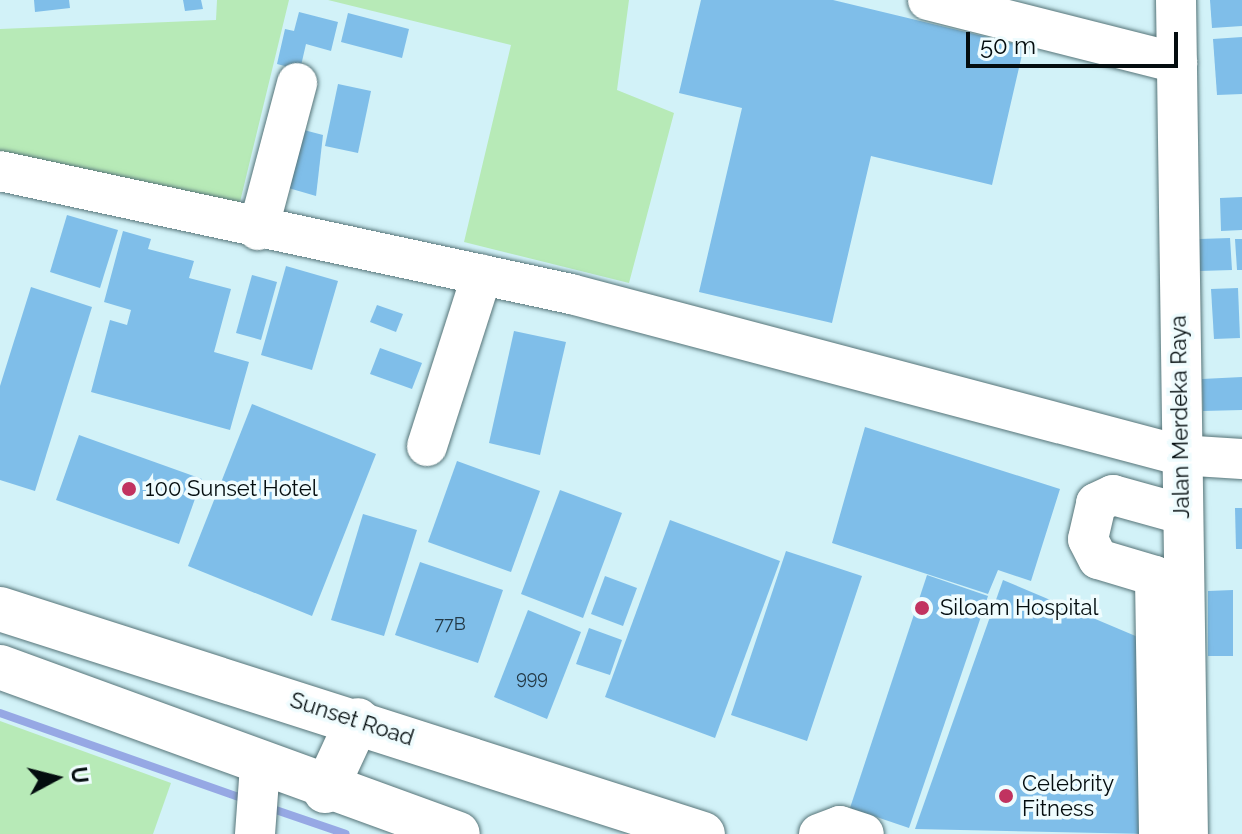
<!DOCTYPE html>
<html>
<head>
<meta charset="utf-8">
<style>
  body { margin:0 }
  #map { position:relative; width:1242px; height:834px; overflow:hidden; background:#d2f2f8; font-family:Raleway,sans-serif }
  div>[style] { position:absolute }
  .green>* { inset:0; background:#b7eab7 }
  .stream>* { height:8px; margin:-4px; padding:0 4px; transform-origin:4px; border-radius:4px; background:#96a8e4 }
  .building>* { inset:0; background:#7fbee9 }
  .roads { filter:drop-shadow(0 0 2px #567478) drop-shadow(0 0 2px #567478) }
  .minor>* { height:40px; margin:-20px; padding:0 20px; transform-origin:20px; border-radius:20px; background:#fff }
  .highway>* { height:44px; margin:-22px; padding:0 22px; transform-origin:22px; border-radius:22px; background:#fff }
  .dots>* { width:22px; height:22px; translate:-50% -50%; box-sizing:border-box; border:4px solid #effcfe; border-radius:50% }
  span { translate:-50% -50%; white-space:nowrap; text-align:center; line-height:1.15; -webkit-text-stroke:7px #effcfe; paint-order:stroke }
  .number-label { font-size:18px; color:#233946 }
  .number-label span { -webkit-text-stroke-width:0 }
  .street-label { font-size:22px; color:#040d0f }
  .poi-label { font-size:22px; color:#040d0f }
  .left { translate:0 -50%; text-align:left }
  .north { position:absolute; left:16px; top:738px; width:80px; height:80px; -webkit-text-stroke:6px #effcfe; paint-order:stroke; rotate:83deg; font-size:22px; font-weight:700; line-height:32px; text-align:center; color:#040d0f }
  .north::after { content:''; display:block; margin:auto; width:28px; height:36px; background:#040d0f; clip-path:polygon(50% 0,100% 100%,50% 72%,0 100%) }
  .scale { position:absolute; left:966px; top:32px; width:212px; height:36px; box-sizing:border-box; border:4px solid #040d0f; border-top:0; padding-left:10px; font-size:24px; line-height:28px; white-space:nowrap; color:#040d0f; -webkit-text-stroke:6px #effcfe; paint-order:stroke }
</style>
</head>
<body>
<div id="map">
  <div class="green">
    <div style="clip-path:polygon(217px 0,289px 0,239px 206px,0 153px,0 29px,216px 20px)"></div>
    <div style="clip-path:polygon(328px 0,629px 0,617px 90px,674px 113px,629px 283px,464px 242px,511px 45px)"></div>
    <div style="clip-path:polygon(0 721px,171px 783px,153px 834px,0 834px)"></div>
  </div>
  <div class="stream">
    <div style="left:0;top:713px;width:262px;rotate:19.4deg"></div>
    <div style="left:267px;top:807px;width:83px;rotate:18.9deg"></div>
  </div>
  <div class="building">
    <div style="clip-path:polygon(34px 0,69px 0,70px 8px,35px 12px)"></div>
    <div style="clip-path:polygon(183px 0,201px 0,203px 9px,185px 11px)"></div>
    <div style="clip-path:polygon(701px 0,833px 0,1024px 46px,992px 185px,871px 156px,832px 323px,699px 292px,742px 108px,679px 93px)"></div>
    <div style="clip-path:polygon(1210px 0,1242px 0,1242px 26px,1212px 28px)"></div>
    <div style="clip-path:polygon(299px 12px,338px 22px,331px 51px,306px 44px,300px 70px,277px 64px,285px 29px,294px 31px)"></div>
    <div style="clip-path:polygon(348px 13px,409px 29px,402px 58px,341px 42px)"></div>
    <div style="clip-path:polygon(1242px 37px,1242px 94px,1217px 95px,1213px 39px)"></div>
    <div style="clip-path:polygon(338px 84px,371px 91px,358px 153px,325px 146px)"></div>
    <div style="clip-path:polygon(300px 129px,323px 135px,316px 196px,285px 187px)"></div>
    <div style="clip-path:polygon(1242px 197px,1242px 230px,1221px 231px,1220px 198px)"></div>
    <div style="clip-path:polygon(67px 215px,118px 230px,100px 288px,50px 272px)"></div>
    <div style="clip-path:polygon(123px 231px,151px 239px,148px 249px,194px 261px,189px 278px,231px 289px,214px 352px,249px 362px,230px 430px,91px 392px,110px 320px,127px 325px,131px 310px,104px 302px)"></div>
    <div style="clip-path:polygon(1230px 238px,1232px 270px,1200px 271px,1199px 239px)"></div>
    <div style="clip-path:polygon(1235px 239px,1242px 239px,1242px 270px,1237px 270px)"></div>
    <div style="clip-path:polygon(286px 266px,338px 281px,312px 370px,261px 355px)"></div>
    <div style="clip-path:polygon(252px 275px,277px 282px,261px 340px,236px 333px)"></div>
    <div style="clip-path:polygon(31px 287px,92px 307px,35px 491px,0 480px,0 386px)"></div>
    <div style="clip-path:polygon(1238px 288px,1240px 338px,1214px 339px,1211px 289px)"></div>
    <div style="clip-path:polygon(377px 305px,403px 314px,396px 332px,370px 322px)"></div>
    <div style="clip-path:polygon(514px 331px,566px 342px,540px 455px,489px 443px)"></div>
    <div style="clip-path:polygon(380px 348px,422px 363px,412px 389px,370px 374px)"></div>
    <div style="clip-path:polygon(1242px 377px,1242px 410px,1203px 411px,1202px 379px)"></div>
    <div style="clip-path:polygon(252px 404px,376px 454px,312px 616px,188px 566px)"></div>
    <div style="clip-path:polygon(865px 427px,1060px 489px,1031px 581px,998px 570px,988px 594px,832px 543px)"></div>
    <div style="clip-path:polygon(79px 435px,202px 479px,179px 544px,56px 500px)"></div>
    <div style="clip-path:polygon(457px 461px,540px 491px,511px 572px,428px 542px)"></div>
    <div style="clip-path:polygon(560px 490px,622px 513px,583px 618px,521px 594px)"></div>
    <div style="clip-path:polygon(1235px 508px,1242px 508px,1242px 549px,1236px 549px)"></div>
    <div style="clip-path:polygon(363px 514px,417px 530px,384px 636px,331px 620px)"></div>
    <div style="clip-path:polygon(670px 520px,780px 561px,715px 738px,605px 697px)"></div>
    <div style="clip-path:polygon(786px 551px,862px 576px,807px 741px,731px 715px)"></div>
    <div style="clip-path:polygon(420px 562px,503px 590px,478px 663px,395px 635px)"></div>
    <div style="clip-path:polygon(927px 575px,988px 596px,909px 828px,850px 808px)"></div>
    <div style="clip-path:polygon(605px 576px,637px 588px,623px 626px,591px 614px)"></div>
    <div style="clip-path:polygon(1003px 580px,1145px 640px,1150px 834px,915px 829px)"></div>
    <div style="clip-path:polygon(1233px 590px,1233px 656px,1208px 656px,1208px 591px)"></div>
    <div style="clip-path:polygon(528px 610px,581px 632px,547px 719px,494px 697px)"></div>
    <div style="clip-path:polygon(589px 628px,622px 640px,610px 675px,576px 664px)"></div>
  </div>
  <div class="roads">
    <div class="minor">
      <div style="left:928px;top:0;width:257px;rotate:14.2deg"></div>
      <div style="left:1176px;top:0;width:834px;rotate:89.18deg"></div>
      <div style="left:0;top:171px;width:584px;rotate:12.16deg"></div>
      <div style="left:571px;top:294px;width:629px;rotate:14.83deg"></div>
      <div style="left:1179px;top:455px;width:63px;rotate:3.6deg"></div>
      <div style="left:258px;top:230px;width:152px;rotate:-75.1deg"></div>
      <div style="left:427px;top:446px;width:180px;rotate:-72.2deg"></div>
      <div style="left:255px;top:834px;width:68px;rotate:-85.8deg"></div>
      <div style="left:819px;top:834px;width:22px;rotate:-21deg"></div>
      <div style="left:840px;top:826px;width:25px;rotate:18deg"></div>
      <div style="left:1159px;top:834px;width:258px;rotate:-90.9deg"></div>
      <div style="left:1155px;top:576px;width:59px;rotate:-163.4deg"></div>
      <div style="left:1098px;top:559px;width:22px;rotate:-117deg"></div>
      <div style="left:1088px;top:539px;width:37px;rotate:-77deg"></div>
      <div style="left:1096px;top:503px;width:19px;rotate:-25deg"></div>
      <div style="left:1113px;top:495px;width:71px;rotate:15.6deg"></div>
    </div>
    <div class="highway">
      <div style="left:0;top:609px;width:738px;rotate:17.75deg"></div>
      <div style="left:0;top:667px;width:487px;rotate:20deg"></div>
      <div style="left:325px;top:791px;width:78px;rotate:-65.1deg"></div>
    </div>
  </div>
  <div class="dots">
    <div style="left:129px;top:489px;background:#c13360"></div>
    <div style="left:922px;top:608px;background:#c13360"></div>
    <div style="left:1006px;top:796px;background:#c13360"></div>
  </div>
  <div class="number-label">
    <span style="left:450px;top:624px">77B</span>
    <span style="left:532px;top:678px">999</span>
  </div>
  <div class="street-label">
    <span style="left:1180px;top:417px;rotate:-91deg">Jalan Merdeka Raya</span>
    <span style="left:352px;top:719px;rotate:18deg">Sunset Road</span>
  </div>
  <div class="poi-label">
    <span class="left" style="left:145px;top:489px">100 Sunset Hotel</span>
    <span class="left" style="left:940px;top:608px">Siloam Hospital</span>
    <span class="left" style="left:1022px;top:796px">Celebrity<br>Fitness</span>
  </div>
  <div class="north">U</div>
  <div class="scale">50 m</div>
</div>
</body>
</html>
